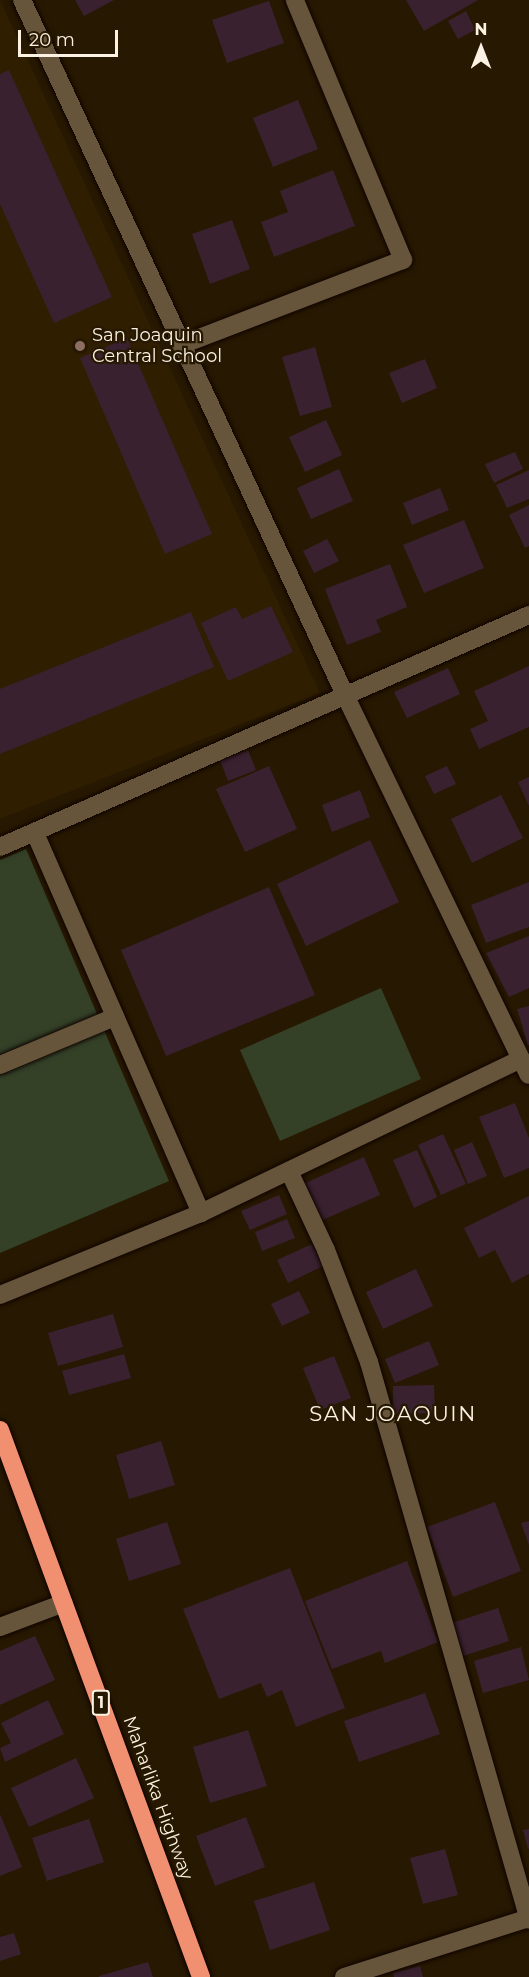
<!DOCTYPE html>
<html>
<head>
<meta charset="utf-8">
<style>
  body { margin:0 }
  #map { position:relative; width:529px; height:1977px; overflow:hidden; background:#271801; font-family:Montserrat,sans-serif }
  div>[style] { position:absolute }
  .built>* { inset:0; background:#301e00 }
  .green>* { inset:0; background:#344127 }
  .building>* { inset:0; background:#3a2130 }
  .roads { filter:drop-shadow(0 0 2px #0f0400) drop-shadow(0 0 2px #0f0400) }
  .minor>* { height:18px; margin:-9px; padding:0 9px; transform-origin:9px; border-radius:9px; background:#66553b }
  .highway>* { height:18px; margin:-9px; padding:0 9px; transform-origin:9px; border-radius:9px; background:#f19070 }
  .dots>* { width:16px; height:16px; translate:-50% -50%; box-sizing:border-box; border:3px solid #271801; border-radius:50% }
  span { translate:-50% -50%; white-space:nowrap; text-align:center; line-height:1.15; -webkit-text-stroke:4.5px #271801; paint-order:stroke }
  .shield-label span { padding:2px 4px; background:#271801; border:2px solid; border-radius:4px; -webkit-text-stroke-width:0 }
  .shield-label { font-size:16px; color:#fcf2e3; font-weight:700 }
  .poi-label { font-size:18px; color:#fcf2e3 }
  .left { translate:0 -50%; text-align:left }
  .street-label { font-size:18px; color:#fcf2e3 }
  .quarter-label { font-size:21px; color:#fcf2e3; letter-spacing:1.5px }
  .north { position:absolute; left:451px; top:18px; width:60px; height:60px; -webkit-text-stroke:4px #271801; paint-order:stroke; rotate:0deg; font-size:16px; font-weight:700; line-height:24px; text-align:center; color:#fcf2e3 }
  .north::after { content:''; display:block; margin:auto; width:21px; height:27px; background:#fcf2e3; clip-path:polygon(50% 0,100% 100%,50% 72%,0 100%) }
  .scale { position:absolute; left:18px; top:30px; width:100px; height:27px; box-sizing:border-box; border:3px solid #fcf2e3; border-top:0; padding-left:8px; font-size:18px; line-height:21px; white-space:nowrap; color:#fcf2e3; -webkit-text-stroke:4px #271801; paint-order:stroke }
</style>
</head>
<body>
<div id="map">
  <div class="built">
    <div style="clip-path:polygon(0 0,320px 693px,0 819px)"></div>
  </div>
  <div class="green">
    <div style="clip-path:polygon(26px 849px,169px 1181px,0 1253px,0 860px)"></div>
    <div style="clip-path:polygon(381px 988px,421px 1079px,280px 1141px,240px 1050px)"></div>
  </div>
  <div class="building">
    <div style="clip-path:polygon(75px 0,114px 0,84px 16px)"></div>
    <div style="clip-path:polygon(406px 0,478px 0,424px 31px)"></div>
    <div style="clip-path:polygon(269px 1px,284px 43px,227px 63px,212px 20px)"></div>
    <div style="clip-path:polygon(466px 11px,475px 30px,458px 39px,448px 21px)"></div>
    <div style="clip-path:polygon(9px 70px,112px 297px,54px 323px,0 204px,0 74px)"></div>
    <div style="clip-path:polygon(298px 100px,318px 149px,273px 167px,253px 118px)"></div>
    <div style="clip-path:polygon(333px 170px,355px 226px,274px 257px,261px 222px,288px 212px,280px 191px)"></div>
    <div style="clip-path:polygon(232px 220px,250px 269px,210px 284px,192px 234px)"></div>
    <div style="clip-path:polygon(127px 338px,212px 534px,165px 554px,80px 358px)"></div>
    <div style="clip-path:polygon(315px 347px,332px 407px,300px 416px,282px 357px)"></div>
    <div style="clip-path:polygon(425px 359px,437px 388px,402px 403px,389px 373px)"></div>
    <div style="clip-path:polygon(326px 420px,342px 455px,305px 472px,289px 437px)"></div>
    <div style="clip-path:polygon(515px 452px,523px 469px,494px 483px,485px 464px)"></div>
    <div style="clip-path:polygon(339px 469px,353px 501px,311px 519px,297px 488px)"></div>
    <div style="clip-path:polygon(529px 470px,529px 499px,507px 508px,496px 485px)"></div>
    <div style="clip-path:polygon(440px 488px,449px 510px,412px 525px,403px 503px)"></div>
    <div style="clip-path:polygon(529px 505px,529px 546px,525px 548px,509px 515px)"></div>
    <div style="clip-path:polygon(464px 520px,484px 568px,424px 593px,403px 545px)"></div>
    <div style="clip-path:polygon(327px 539px,339px 561px,314px 573px,303px 551px)"></div>
    <div style="clip-path:polygon(390px 564px,407px 607px,376px 620px,381px 632px,347px 645px,325px 589px)"></div>
    <div style="clip-path:polygon(271px 606px,293px 652px,228px 681px,201px 623px,236px 607px,242px 619px)"></div>
    <div style="clip-path:polygon(191px 612px,214px 667px,0 754px,0 689px)"></div>
    <div style="clip-path:polygon(529px 666px,529px 727px,479px 749px,470px 729px,488px 721px,474px 691px)"></div>
    <div style="clip-path:polygon(448px 668px,460px 694px,407px 718px,394px 692px)"></div>
    <div style="clip-path:polygon(248px 750px,256px 770px,228px 781px,220px 760px)"></div>
    <div style="clip-path:polygon(269px 766px,297px 829px,245px 852px,216px 789px)"></div>
    <div style="clip-path:polygon(447px 766px,456px 784px,434px 794px,425px 776px)"></div>
    <div style="clip-path:polygon(529px 777px,529px 806px,518px 782px)"></div>
    <div style="clip-path:polygon(360px 790px,370px 817px,332px 832px,322px 805px)"></div>
    <div style="clip-path:polygon(501px 795px,523px 838px,472px 863px,451px 819px)"></div>
    <div style="clip-path:polygon(370px 840px,399px 902px,306px 946px,277px 884px)"></div>
    <div style="clip-path:polygon(529px 882px,529px 927px,486px 943px,471px 905px)"></div>
    <div style="clip-path:polygon(269px 887px,315px 995px,166px 1056px,121px 950px)"></div>
    <div style="clip-path:polygon(529px 936px,529px 988px,509px 997px,486px 953px)"></div>
    <div style="clip-path:polygon(529px 1006px,529px 1045px,528px 1045px,517px 1009px)"></div>
    <div style="clip-path:polygon(515px 1103px,529px 1138px,529px 1168px,504px 1178px,479px 1117px)"></div>
    <div style="clip-path:polygon(443px 1134px,466px 1184px,441px 1195px,418px 1145px)"></div>
    <div style="clip-path:polygon(472px 1142px,487px 1176px,468px 1184px,454px 1150px)"></div>
    <div style="clip-path:polygon(417px 1150px,437px 1197px,414px 1208px,393px 1160px)"></div>
    <div style="clip-path:polygon(364px 1157px,380px 1195px,320px 1221px,303px 1184px)"></div>
    <div style="clip-path:polygon(279px 1195px,287px 1214px,250px 1230px,241px 1211px)"></div>
    <div style="clip-path:polygon(529px 1196px,529px 1274px,512px 1283px,495px 1250px,479px 1258px,464px 1228px)"></div>
    <div style="clip-path:polygon(287px 1219px,295px 1238px,262px 1251px,255px 1232px)"></div>
    <div style="clip-path:polygon(312px 1244px,323px 1266px,288px 1283px,277px 1260px)"></div>
    <div style="clip-path:polygon(416px 1269px,433px 1306px,383px 1329px,366px 1292px)"></div>
    <div style="clip-path:polygon(299px 1291px,310px 1313px,282px 1326px,271px 1304px)"></div>
    <div style="clip-path:polygon(113px 1314px,123px 1347px,58px 1366px,48px 1333px)"></div>
    <div style="clip-path:polygon(429px 1341px,439px 1365px,395px 1383px,385px 1359px)"></div>
    <div style="clip-path:polygon(124px 1354px,131px 1378px,69px 1395px,62px 1371px)"></div>
    <div style="clip-path:polygon(334px 1356px,351px 1398px,320px 1410px,303px 1368px)"></div>
    <div style="clip-path:polygon(434px 1385px,435px 1413px,393px 1414px,393px 1386px)"></div>
    <div style="clip-path:polygon(161px 1441px,175px 1485px,129px 1499px,116px 1455px)"></div>
    <div style="clip-path:polygon(495px 1502px,521px 1571px,453px 1597px,427px 1527px)"></div>
    <div style="clip-path:polygon(529px 1521px,529px 1545px,521px 1523px)"></div>
    <div style="clip-path:polygon(167px 1522px,181px 1564px,129px 1581px,116px 1539px)"></div>
    <div style="clip-path:polygon(407px 1561px,438px 1642px,385px 1663px,381px 1651px,332px 1669px,305px 1601px)"></div>
    <div style="clip-path:polygon(290px 1568px,345px 1708px,296px 1727px,282px 1690px,267px 1697px,261px 1683px,219px 1699px,183px 1609px)"></div>
    <div style="clip-path:polygon(498px 1608px,509px 1641px,463px 1656px,452px 1623px)"></div>
    <div style="clip-path:polygon(35px 1636px,55px 1680px,0 1705px,0 1651px)"></div>
    <div style="clip-path:polygon(521px 1647px,529px 1680px,483px 1693px,474px 1661px)"></div>
    <div style="clip-path:polygon(425px 1693px,440px 1734px,359px 1762px,344px 1721px)"></div>
    <div style="clip-path:polygon(48px 1700px,64px 1734px,5px 1762px,0 1748px,11px 1743px,1px 1723px)"></div>
    <div style="clip-path:polygon(248px 1730px,267px 1786px,210px 1803px,193px 1747px)"></div>
    <div style="clip-path:polygon(76px 1758px,94px 1798px,29px 1827px,11px 1788px)"></div>
    <div style="clip-path:polygon(0 1814px,22px 1867px,0 1876px)"></div>
    <div style="clip-path:polygon(246px 1817px,265px 1867px,215px 1886px,196px 1836px)"></div>
    <div style="clip-path:polygon(89px 1819px,104px 1862px,47px 1881px,32px 1838px)"></div>
    <div style="clip-path:polygon(529px 1829px,529px 1848px,528px 1849px,523px 1830px)"></div>
    <div style="clip-path:polygon(445px 1849px,458px 1895px,423px 1904px,410px 1858px)"></div>
    <div style="clip-path:polygon(314px 1882px,330px 1930px,270px 1950px,254px 1901px)"></div>
    <div style="clip-path:polygon(14px 1933px,21px 1954px,0 1961px,0 1937px)"></div>
    <div style="clip-path:polygon(148px 1962px,153px 1977px,99px 1977px,99px 1976px)"></div>
    <div style="clip-path:polygon(420px 1966px,423px 1977px,394px 1977px,393px 1973px)"></div>
  </div>
  <div class="roads">
    <div class="minor">
      <div style="left:22px;top:0;width:766px;rotate:65.07deg"></div>
      <div style="left:345px;top:695px;width:422px;rotate:64.2deg"></div>
      <div style="left:181px;top:345px;width:238px;rotate:-21deg"></div>
      <div style="left:403px;top:260px;width:282px;rotate:-112.6deg"></div>
      <div style="left:35px;top:833px;width:415px;rotate:66.4deg"></div>
      <div style="left:0;top:847px;width:578px;rotate:-23.68deg"></div>
      <div style="left:0;top:1065px;width:125px;rotate:-22.7deg"></div>
      <div style="left:289px;top:1171px;width:87px;rotate:64.9deg"></div>
      <div style="left:326px;top:1250px;width:120px;rotate:69deg"></div>
      <div style="left:369px;top:1362px;width:580px;rotate:74deg"></div>
      <div style="left:0;top:1295px;width:217px;rotate:-22.2deg"></div>
      <div style="left:201px;top:1213px;width:355px;rotate:-25.7deg"></div>
      <div style="left:0;top:1627px;width:68px;rotate:-20.6deg"></div>
      <div style="left:344px;top:1977px;width:194px;rotate:-17.7deg"></div>
    </div>
    <div class="highway">
      <div style="left:0;top:1430px;width:583px;rotate:69.82deg"></div>
    </div>
  </div>
  <div class="dots">
    <div style="left:80px;top:346px;background:#8d6e63"></div>
  </div>
  <div class="shield-label">
    <span style="left:101px;top:1703px">1</span>
  </div>
  <div class="poi-label">
    <span class="left" style="left:92px;top:346px">San Joaquin<br>Central School</span>
  </div>
  <div class="street-label">
    <span style="left:158px;top:1798px;rotate:70deg">Maharlika Highway</span>
  </div>
  <div class="quarter-label">
    <span style="left:393px;top:1414px">SAN JOAQUIN</span>
  </div>
  <div class="north">N</div>
  <div class="scale">20 m</div>
</div>
</body>
</html>
